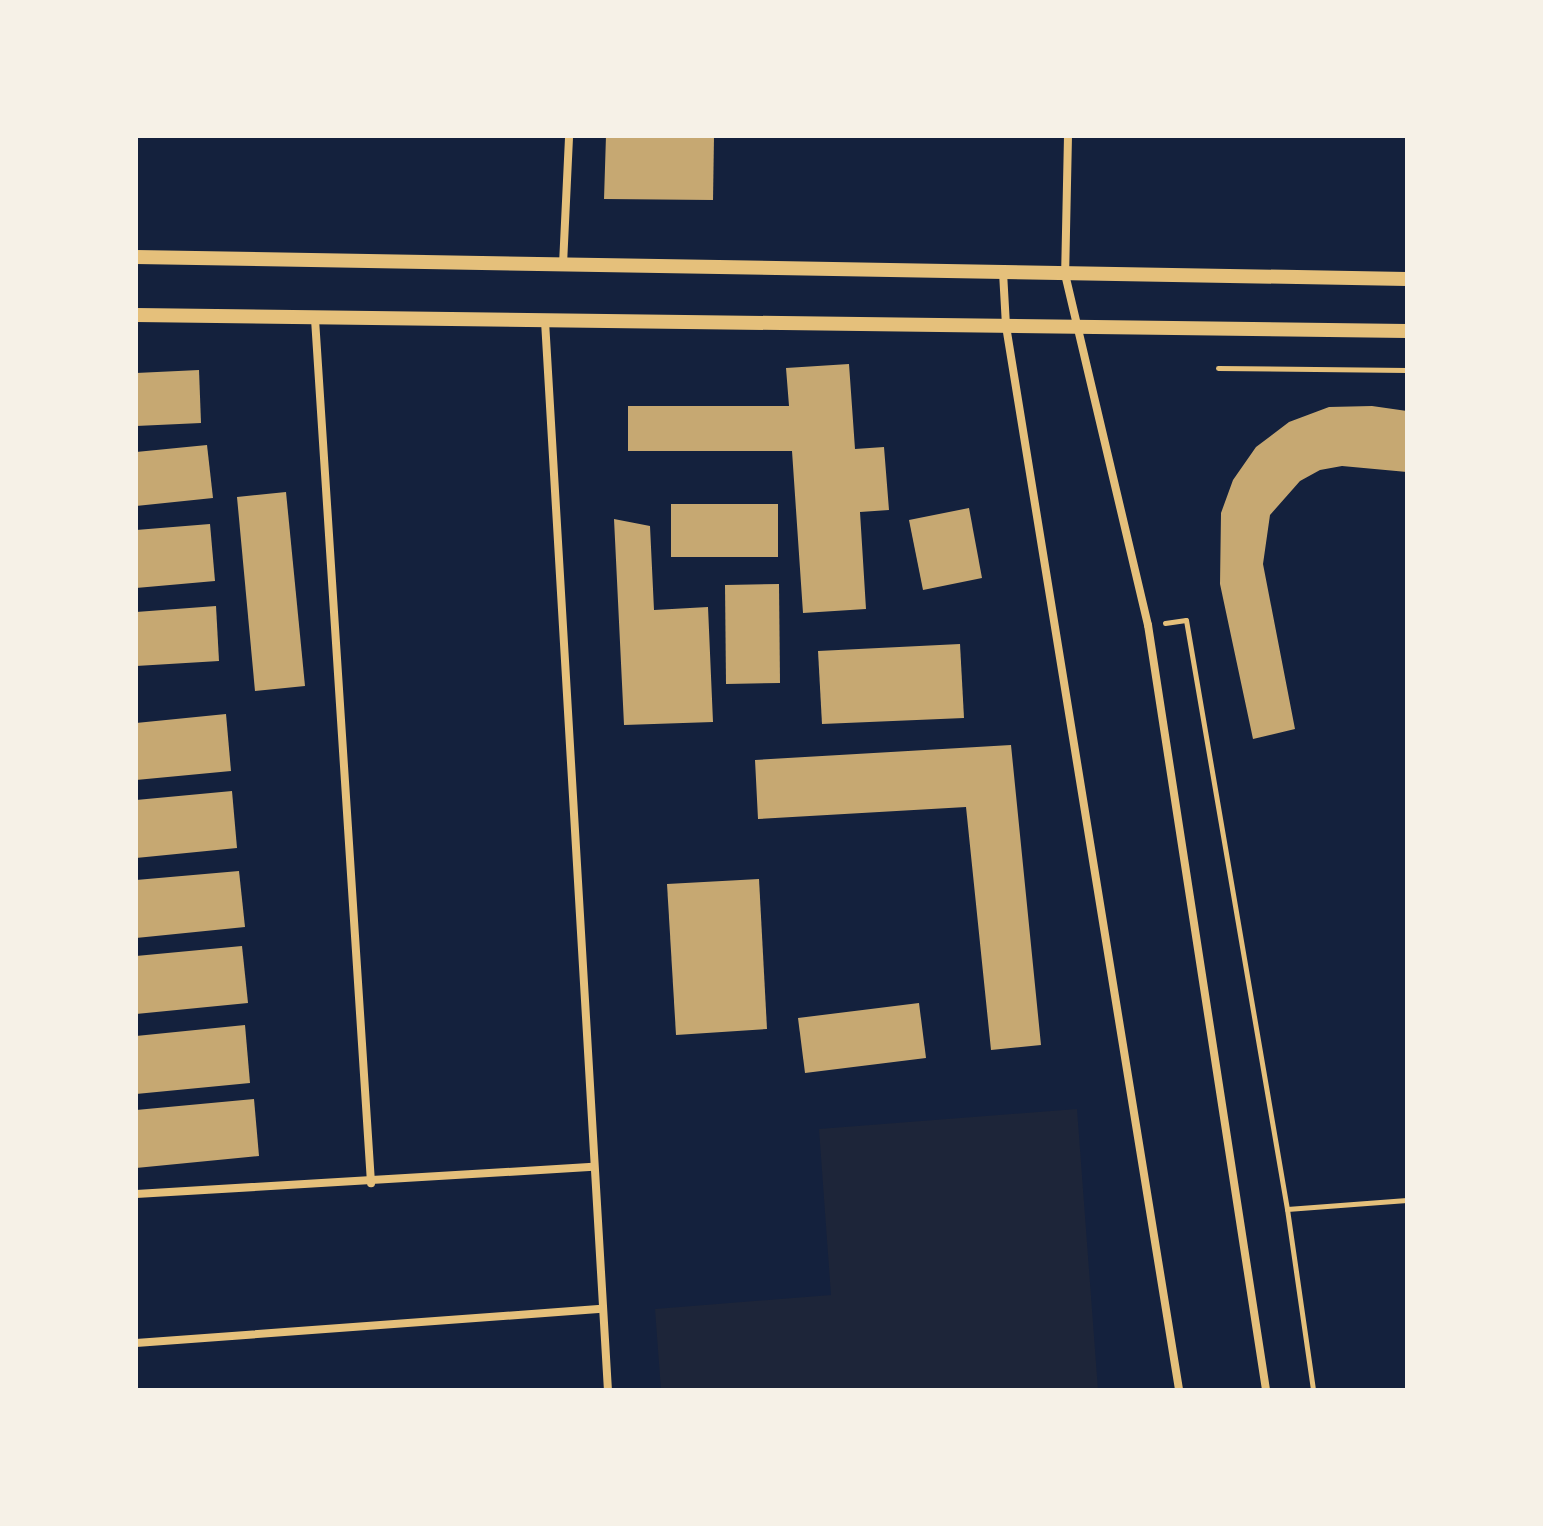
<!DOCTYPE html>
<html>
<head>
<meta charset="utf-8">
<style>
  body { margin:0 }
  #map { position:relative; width:1543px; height:1526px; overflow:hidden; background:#14213d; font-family:Lato,sans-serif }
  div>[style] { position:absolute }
  .green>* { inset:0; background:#1d2539 }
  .building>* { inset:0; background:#c6a872 }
  .path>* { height:5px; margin:-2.5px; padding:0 2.5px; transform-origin:2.5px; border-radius:2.5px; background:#e5c07b }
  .minor>* { height:8px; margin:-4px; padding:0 4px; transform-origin:4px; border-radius:4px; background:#e5c07b }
  .tertiary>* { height:14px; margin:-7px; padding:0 7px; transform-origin:7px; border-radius:7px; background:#e5c07b }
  span { translate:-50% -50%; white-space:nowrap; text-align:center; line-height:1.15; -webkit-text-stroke:6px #f6f1e7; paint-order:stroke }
  .frame { position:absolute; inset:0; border:138px solid #f6f1e7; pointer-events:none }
</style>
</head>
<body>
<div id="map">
  <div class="green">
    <div style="clip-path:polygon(1077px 1109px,1098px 1390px,661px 1390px,655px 1309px,831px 1295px,819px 1129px)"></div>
  </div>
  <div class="building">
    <div style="clip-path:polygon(606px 136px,714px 136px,713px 200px,604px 199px)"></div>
    <div style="clip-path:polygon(849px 364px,855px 449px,884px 447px,889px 510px,860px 512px,866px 609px,803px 613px,792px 451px,628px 451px,628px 406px,789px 406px,786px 368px)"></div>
    <div style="clip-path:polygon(199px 370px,201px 423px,136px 426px,136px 373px)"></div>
    <div style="clip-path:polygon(1372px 406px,1407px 411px,1407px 472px,1342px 466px,1320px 470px,1300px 481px,1270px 515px,1263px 564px,1295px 729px,1253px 739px,1220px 584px,1221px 513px,1233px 480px,1256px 447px,1289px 422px,1329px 407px)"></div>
    <div style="clip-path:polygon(207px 445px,213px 498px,136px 506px,136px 452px)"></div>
    <div style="clip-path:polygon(286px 492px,305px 686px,255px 691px,237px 497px)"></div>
    <div style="clip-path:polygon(671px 504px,778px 504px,778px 557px,671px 557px)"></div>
    <div style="clip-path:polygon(969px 508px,982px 578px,923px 590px,909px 520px)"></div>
    <div style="clip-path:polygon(614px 519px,650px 526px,654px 610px,708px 607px,713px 722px,624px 725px)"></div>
    <div style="clip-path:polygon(210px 524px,215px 581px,136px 588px,136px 530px)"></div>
    <div style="clip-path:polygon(779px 584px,780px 683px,726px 684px,725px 585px)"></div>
    <div style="clip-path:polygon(216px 606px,219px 661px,136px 666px,136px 612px)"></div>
    <div style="clip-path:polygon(960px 644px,964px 718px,822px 724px,818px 651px)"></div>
    <div style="clip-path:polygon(226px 714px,231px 771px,136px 780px,136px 723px)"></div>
    <div style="clip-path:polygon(1011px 745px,1041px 1045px,991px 1050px,966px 807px,758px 819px,755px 760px)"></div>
    <div style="clip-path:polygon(232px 791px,237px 848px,136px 858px,136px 800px)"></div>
    <div style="clip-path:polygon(239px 871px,245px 927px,136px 938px,136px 880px)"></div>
    <div style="clip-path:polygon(759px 879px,767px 1029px,676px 1035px,667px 884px)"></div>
    <div style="clip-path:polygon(242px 946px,248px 1003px,136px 1014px,136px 956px)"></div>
    <div style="clip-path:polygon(919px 1003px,926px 1058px,805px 1073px,798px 1018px)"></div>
    <div style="clip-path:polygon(245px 1025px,250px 1083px,136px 1094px,136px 1036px)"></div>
    <div style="clip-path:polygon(254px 1099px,259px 1156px,136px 1168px,136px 1110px)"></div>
  </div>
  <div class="path">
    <div style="left:1218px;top:368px;width:189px;rotate:0.6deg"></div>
    <div style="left:1165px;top:623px;width:21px;rotate:-8deg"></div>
    <div style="left:1186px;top:620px;width:598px;rotate:80.27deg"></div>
    <div style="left:1287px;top:1209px;width:120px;rotate:-4.3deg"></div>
    <div style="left:1287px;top:1209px;width:183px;rotate:81.8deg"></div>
  </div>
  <div class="minor">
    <div style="left:1068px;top:136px;width:138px;rotate:91.2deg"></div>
    <div style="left:1065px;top:274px;width:361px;rotate:76.7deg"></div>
    <div style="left:1148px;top:625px;width:774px;rotate:81.23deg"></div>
    <div style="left:563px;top:265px;width:129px;rotate:-87.3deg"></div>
    <div style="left:1003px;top:272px;width:54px;rotate:86.8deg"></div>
    <div style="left:1006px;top:326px;width:1078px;rotate:80.76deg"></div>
    <div style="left:315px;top:319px;width:866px;rotate:86.29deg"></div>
    <div style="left:545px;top:321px;width:1071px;rotate:86.63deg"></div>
    <div style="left:136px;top:1194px;width:458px;rotate:-3.4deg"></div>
    <div style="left:136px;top:1343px;width:467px;rotate:-4.2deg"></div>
  </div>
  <div class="tertiary">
    <div style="left:136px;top:257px;width:1271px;rotate:0.99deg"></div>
    <div style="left:136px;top:315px;width:1271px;rotate:0.72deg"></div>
  </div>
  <div class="frame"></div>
</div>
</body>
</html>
